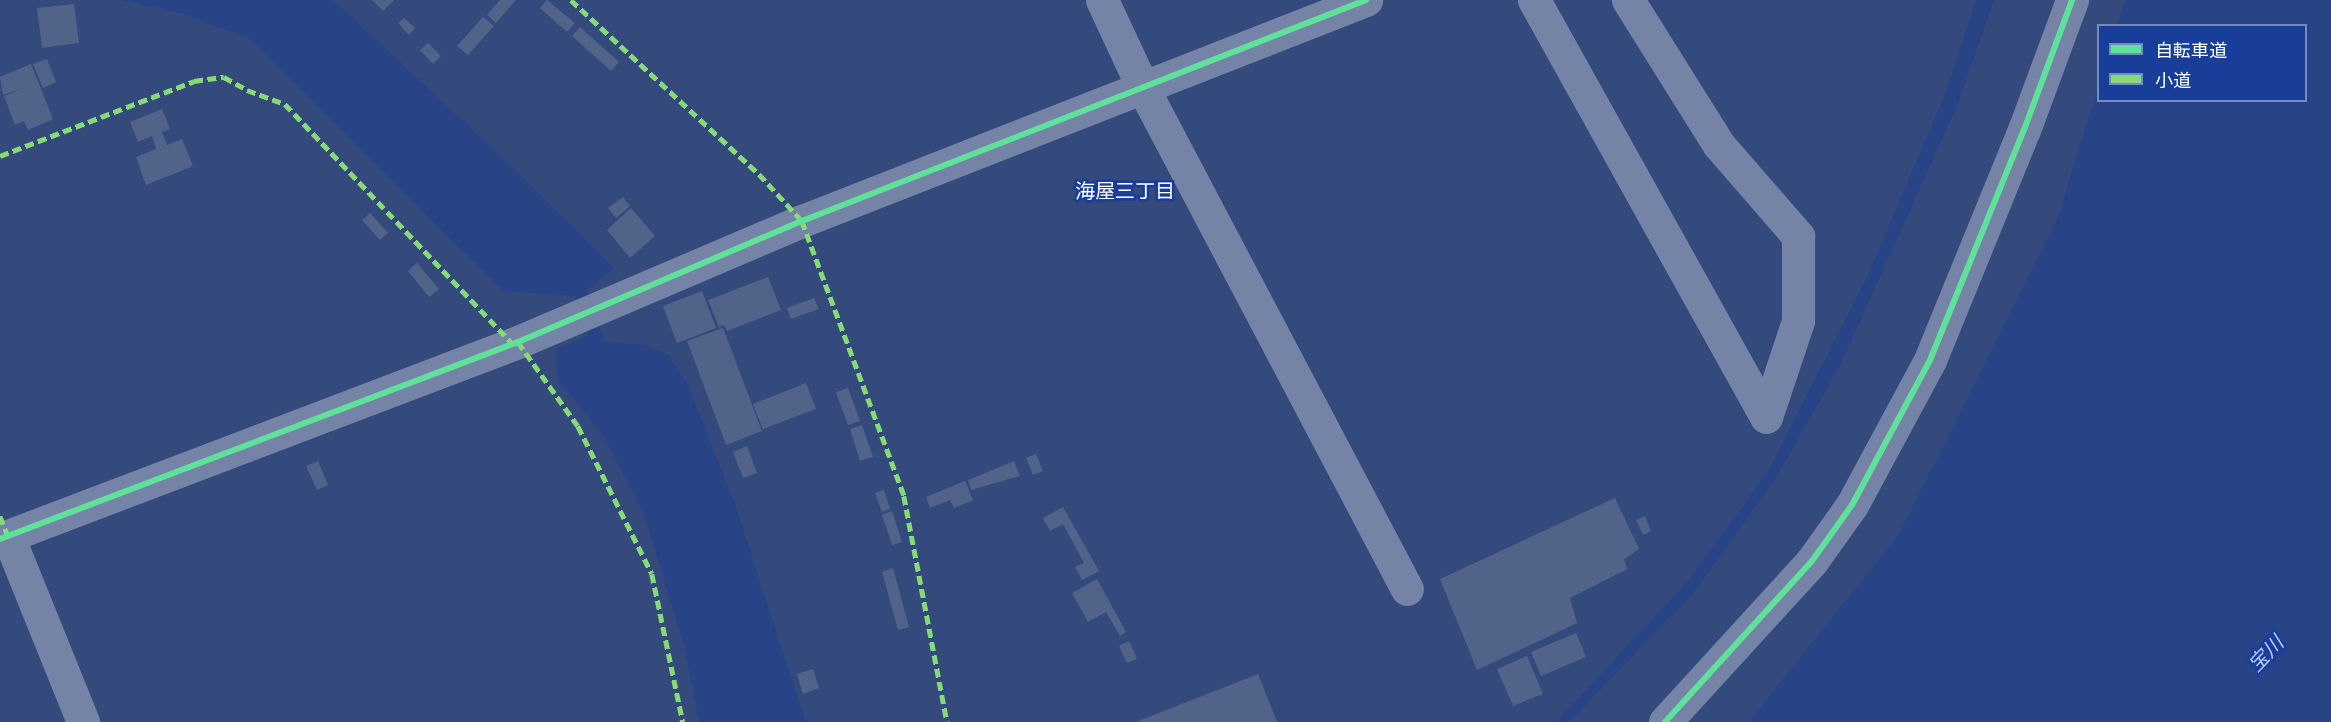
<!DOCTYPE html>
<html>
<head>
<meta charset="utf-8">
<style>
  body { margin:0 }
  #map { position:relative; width:2331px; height:722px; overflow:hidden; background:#354a7c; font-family:Helvetica,"Noto Sans JP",sans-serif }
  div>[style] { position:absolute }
  .water>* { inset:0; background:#284487 }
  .building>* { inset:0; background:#52638a }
  .minor>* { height:33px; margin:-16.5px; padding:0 16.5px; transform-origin:16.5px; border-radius:16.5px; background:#7483a6 }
  .quiet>* { height:4.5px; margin-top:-2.25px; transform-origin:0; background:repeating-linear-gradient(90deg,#86db77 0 9px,transparent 0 13.5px) }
  .cycleway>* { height:6px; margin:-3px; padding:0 3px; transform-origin:3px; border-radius:3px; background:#60e19b }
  span { translate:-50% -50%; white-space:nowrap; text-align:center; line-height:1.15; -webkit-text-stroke:5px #183e99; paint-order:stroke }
  .neighbourhood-label { font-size:20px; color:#fff }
  .water-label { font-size:20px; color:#b8cdf8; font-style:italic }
  .legend { position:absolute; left:2097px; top:24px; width:210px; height:78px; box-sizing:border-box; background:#183e99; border:2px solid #748bc2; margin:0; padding:8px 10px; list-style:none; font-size:18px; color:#fff }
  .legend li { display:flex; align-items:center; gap:12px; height:30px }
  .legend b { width:30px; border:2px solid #748bc2 }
</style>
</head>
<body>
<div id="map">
  <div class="water">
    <div style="clip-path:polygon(121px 0,333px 0,488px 144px,614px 268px,587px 290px,605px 342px,643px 344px,670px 356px,687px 383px,734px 501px,806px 722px,699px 722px,685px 649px,645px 518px,605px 439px,559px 381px,555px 350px,589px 335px,574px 296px,503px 291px,250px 39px,185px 14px)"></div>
    <div style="clip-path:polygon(1976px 0,1994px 0,1958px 104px,1841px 364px,1773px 483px,1695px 591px,1569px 722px,1556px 722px,1688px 581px,1768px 471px,1866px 279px,1946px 92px)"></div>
    <div style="clip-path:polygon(2125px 0,2331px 0,2331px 722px,1749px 722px,1898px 535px,2058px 217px,2098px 86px,2098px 100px,2306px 100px,2306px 26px,2117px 25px)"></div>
  </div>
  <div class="building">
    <div style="clip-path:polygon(372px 0,394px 0,383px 11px)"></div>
    <div style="clip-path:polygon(500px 0,516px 0,496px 23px,487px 15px)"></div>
    <div style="clip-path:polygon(547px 0,575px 23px,567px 32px,540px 8px)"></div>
    <div style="clip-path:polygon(74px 4px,79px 43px,42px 48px,37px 8px)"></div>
    <div style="clip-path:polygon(483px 17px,494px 26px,468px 55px,457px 46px)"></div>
    <div style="clip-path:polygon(404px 18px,415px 28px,409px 35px,398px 23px)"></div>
    <div style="clip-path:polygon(580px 27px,619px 62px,611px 71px,572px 36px)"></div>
    <div style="clip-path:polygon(428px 43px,441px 56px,433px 64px,420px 50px)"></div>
    <div style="clip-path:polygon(47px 59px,56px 82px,43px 88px,33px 64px)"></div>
    <div style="clip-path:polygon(31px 64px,53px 119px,28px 130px,24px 121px,15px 125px,4px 96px,25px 87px,3px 95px,0 77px)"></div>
    <div style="clip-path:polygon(162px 109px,170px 129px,162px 132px,167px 145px,182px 139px,193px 166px,146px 185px,136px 157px,156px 149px,152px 136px,138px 142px,130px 122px)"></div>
    <div style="clip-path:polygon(623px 197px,630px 206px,616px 218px,608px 208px)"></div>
    <div style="clip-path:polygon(631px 208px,655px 236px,630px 258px,607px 230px)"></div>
    <div style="clip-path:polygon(370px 213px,388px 233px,380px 240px,362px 220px)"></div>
    <div style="clip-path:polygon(417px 263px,439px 289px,429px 297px,408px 271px)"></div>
    <div style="clip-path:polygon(768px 277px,781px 310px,727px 331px,724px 325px,719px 327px,708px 300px)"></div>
    <div style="clip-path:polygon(702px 291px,716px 328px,677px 343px,663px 306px)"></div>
    <div style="clip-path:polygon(814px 298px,819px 309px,791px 319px,787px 308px)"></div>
    <div style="clip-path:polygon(723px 328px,762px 431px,726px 445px,687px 341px)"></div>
    <div style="clip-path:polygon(806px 383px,816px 409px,763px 429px,753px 404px)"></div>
    <div style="clip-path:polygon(848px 388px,860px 421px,848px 425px,836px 392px)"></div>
    <div style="clip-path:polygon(862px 425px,873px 457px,860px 461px,850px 429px)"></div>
    <div style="clip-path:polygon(747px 446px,757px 473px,743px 478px,733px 452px)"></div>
    <div style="clip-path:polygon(1036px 454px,1043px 471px,1033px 475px,1026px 458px)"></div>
    <div style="clip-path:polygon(318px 461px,328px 485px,317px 490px,306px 466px)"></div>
    <div style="clip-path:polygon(1014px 461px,1020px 476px,971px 490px,968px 480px)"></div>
    <div style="clip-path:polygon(965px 481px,973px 500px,954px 508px,950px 500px,930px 508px,926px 497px)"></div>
    <div style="clip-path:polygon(884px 490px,890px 509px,882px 512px,875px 493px)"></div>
    <div style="clip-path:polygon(1615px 498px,1639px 549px,1624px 559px,1627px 569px,1570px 598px,1577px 623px,1477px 670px,1440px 579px)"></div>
    <div style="clip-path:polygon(1063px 507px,1099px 571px,1082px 580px,1075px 567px,1084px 563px,1063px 524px,1050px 531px,1043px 518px)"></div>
    <div style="clip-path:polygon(892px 511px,902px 542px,892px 545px,882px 515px)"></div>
    <div style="clip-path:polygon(1645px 516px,1651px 531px,1643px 535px,1636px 520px)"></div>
    <div style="clip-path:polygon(893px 568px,909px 627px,898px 630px,882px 572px)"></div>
    <div style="clip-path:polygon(1097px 579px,1126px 632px,1120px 636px,1106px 612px,1088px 622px,1072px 593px)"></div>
    <div style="clip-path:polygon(1576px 633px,1586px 657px,1541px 676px,1531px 652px)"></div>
    <div style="clip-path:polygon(1129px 641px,1137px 659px,1127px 663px,1119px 646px)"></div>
    <div style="clip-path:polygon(1527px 656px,1543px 694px,1513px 706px,1497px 669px)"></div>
    <div style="clip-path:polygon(813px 669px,819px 688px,803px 694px,797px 674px)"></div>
    <div style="clip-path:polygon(1258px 674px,1277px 722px,1136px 722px)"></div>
  </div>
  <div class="minor">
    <div style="left:1102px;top:0;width:99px;rotate:65deg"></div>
    <div style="left:1144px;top:90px;width:564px;rotate:62.21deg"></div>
    <div style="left:1534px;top:0;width:477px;rotate:60.9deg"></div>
    <div style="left:1628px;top:0;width:171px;rotate:57.9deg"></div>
    <div style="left:1719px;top:145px;width:121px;rotate:49deg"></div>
    <div style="left:1798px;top:236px;width:85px;rotate:90deg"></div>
    <div style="left:1798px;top:321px;width:101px;rotate:108.4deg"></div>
    <div style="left:8px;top:536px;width:201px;rotate:68deg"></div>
    <div style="left:0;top:539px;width:554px;rotate:-20.82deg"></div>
    <div style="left:518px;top:342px;width:309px;rotate:-23.1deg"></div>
    <div style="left:802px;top:221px;width:606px;rotate:-21.4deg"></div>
    <div style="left:1665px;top:722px;width:218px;rotate:-47.6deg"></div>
    <div style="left:1812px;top:561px;width:69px;rotate:-54.5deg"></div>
    <div style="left:1852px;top:505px;width:165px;rotate:-61.7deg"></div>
    <div style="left:1930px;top:360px;width:248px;rotate:-67.8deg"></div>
    <div style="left:2024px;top:130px;width:139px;rotate:-69.7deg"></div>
  </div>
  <div class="quiet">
    <div style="left:571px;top:0;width:256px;rotate:42.8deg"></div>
    <div style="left:759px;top:174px;width:64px;rotate:47.5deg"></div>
    <div style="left:802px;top:221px;width:293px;rotate:69.6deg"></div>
    <div style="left:904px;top:496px;width:230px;rotate:79.2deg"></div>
    <div style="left:0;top:156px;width:208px;rotate:-21.1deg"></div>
    <div style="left:194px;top:81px;width:30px;rotate:-8deg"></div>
    <div style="left:224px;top:77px;width:26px;rotate:29deg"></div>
    <div style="left:247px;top:90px;width:40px;rotate:20.2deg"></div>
    <div style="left:285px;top:104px;width:331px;rotate:46.5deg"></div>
    <div style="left:518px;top:342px;width:103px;rotate:54.5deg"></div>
    <div style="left:578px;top:426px;width:165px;rotate:63.4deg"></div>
    <div style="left:652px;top:574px;width:151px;rotate:78.2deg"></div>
    <div style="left:0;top:516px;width:22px;rotate:68deg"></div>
  </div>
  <div class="cycleway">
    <div style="left:0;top:539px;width:554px;rotate:-20.82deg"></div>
    <div style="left:518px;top:342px;width:309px;rotate:-23.1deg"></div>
    <div style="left:802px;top:221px;width:606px;rotate:-21.4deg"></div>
    <div style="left:1665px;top:722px;width:218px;rotate:-47.6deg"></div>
    <div style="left:1812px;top:561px;width:69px;rotate:-54.5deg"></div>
    <div style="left:1852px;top:505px;width:165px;rotate:-61.7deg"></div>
    <div style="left:1930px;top:360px;width:248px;rotate:-67.8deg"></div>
    <div style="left:2024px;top:130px;width:139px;rotate:-69.7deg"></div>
  </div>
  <div class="neighbourhood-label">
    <span style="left:1125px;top:191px">海屋三丁目</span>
  </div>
  <div class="water-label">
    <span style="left:2266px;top:654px;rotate:-46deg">宝川</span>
  </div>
  <ul class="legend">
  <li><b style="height:8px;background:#60e19b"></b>自転車道</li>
  <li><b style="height:8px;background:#86db77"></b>小道</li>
  </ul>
</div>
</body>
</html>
